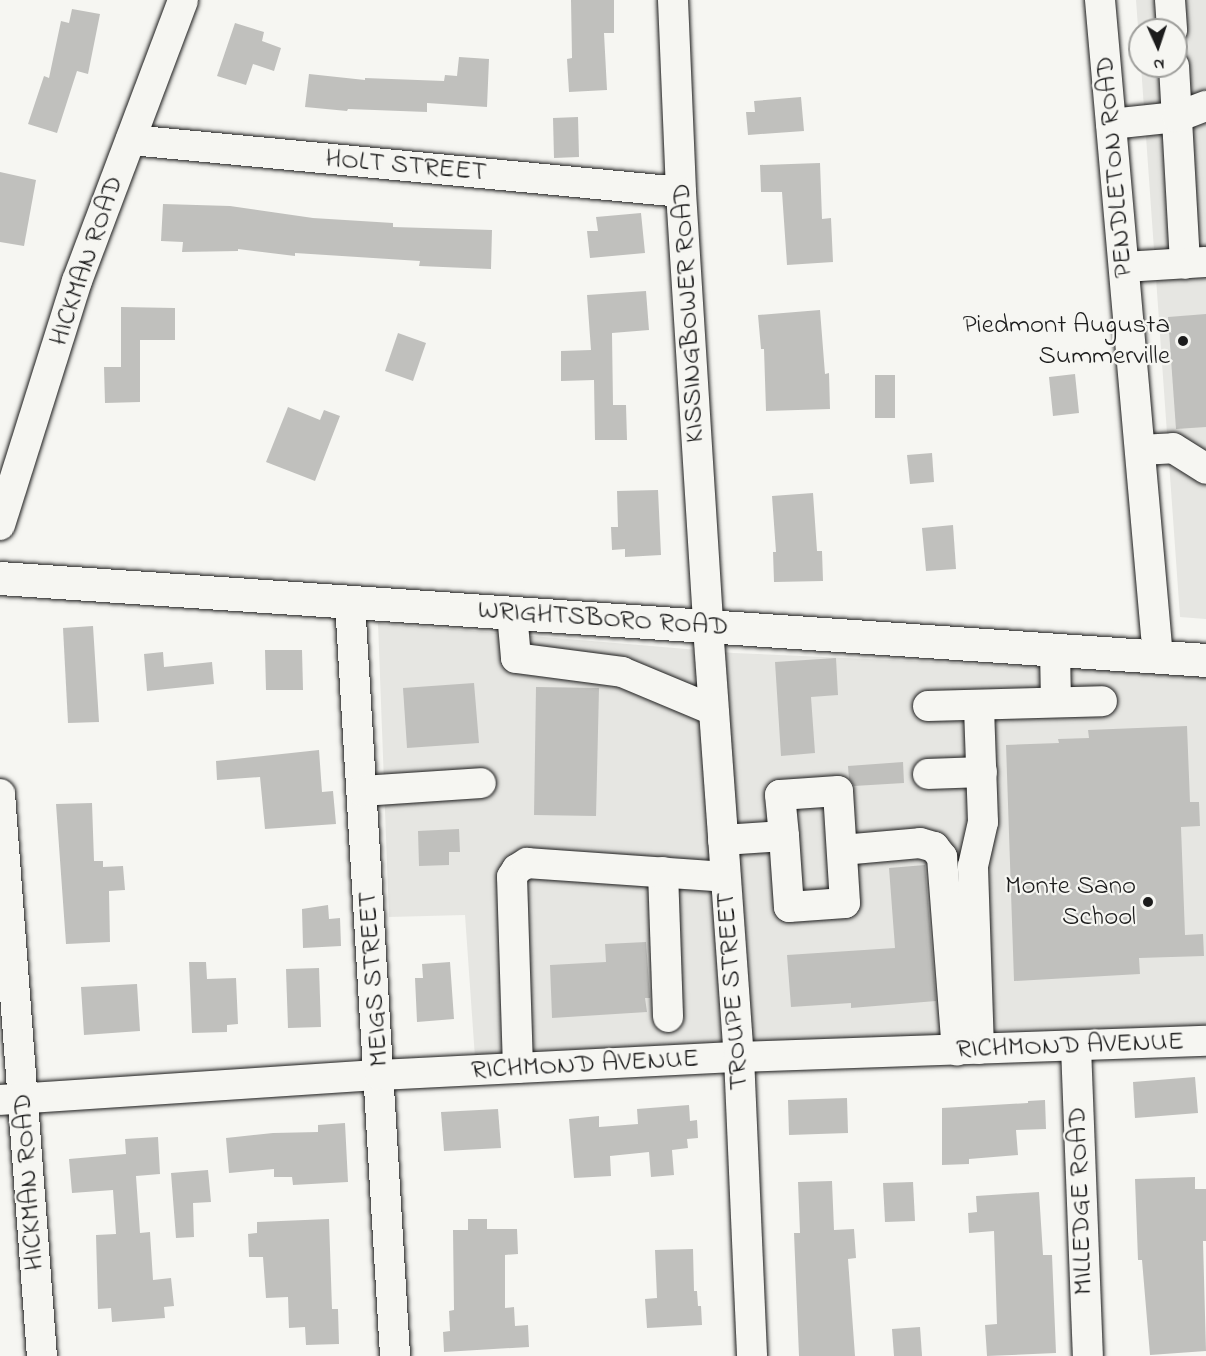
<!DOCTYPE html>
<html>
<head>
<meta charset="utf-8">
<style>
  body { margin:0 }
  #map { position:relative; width:1206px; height:1356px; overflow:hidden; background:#f6f6f2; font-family:"Indie Flower",sans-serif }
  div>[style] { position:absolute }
  .built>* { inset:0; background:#e6e6e2 }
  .building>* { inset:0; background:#c0c0bd }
  .roads { filter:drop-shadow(0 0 2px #1c1c1c) drop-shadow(0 0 2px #1c1c1c) }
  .minor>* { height:30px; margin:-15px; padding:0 15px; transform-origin:15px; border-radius:15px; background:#f6f6f2 }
  .major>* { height:33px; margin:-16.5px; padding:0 16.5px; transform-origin:16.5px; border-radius:16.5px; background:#f6f6f2 }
  .dots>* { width:16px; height:16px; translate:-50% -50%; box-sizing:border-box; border:3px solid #f6f6f2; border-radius:50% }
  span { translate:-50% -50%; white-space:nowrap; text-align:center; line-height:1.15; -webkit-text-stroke:4.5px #f6f6f2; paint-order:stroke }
  .street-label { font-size:27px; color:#1c1c1c }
  .poi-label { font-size:27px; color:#1c1c1c }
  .right { translate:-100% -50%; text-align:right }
  .north { position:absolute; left:1128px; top:18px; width:60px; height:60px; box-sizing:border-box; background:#f6f6f2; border:2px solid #9f9f9c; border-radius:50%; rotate:177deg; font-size:16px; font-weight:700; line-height:24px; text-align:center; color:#1c1c1c }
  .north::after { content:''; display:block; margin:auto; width:21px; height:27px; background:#1c1c1c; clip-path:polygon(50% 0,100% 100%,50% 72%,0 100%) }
</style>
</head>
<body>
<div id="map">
  <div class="built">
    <div style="clip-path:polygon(1136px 0,1206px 0,1206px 619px,1180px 617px,1141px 66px,1176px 66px,1176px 30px,1140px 30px,1140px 54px)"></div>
    <div style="clip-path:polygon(378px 623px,734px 653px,1206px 674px,1206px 1029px,475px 1058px,465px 915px,389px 917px)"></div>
  </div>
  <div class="building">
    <div style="clip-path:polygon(571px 0,614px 0,614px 33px,604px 33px,607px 90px,569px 92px,567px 59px,572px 58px)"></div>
    <div style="clip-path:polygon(72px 9px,100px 14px,88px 74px,77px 71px,57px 133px,28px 124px,44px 76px,49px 78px,61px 21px,69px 23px)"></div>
    <div style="clip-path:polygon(235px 23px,264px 32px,262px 41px,281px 48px,274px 71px,253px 64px,246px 85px,217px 76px)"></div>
    <div style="clip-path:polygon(459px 57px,489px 59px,487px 107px,427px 103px,427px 112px,348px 109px,347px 111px,305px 107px,309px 74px,365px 80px,365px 78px,444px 81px,445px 75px,457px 76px)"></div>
    <div style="clip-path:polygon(801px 97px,804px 131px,748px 135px,746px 112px,755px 112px,754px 101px)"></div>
    <div style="clip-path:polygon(578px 117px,579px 157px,554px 158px,553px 118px)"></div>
    <div style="clip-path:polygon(820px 163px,822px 219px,831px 218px,833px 262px,787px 265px,782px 192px,761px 192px,760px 165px)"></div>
    <div style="clip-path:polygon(0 172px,36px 180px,24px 246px,0 242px)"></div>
    <div style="clip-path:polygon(163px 204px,230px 206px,313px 218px,393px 223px,393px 227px,492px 230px,491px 269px,419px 266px,420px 261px,295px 253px,295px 256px,238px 249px,238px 251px,182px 252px,183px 242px,161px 241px)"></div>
    <div style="clip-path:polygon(641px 213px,645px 253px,590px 258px,587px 231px,598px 231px,596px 217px)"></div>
    <div style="clip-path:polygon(646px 291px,649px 330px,612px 333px,613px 405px,626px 405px,627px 440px,595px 440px,594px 380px,561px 381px,561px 351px,591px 350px,587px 295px)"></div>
    <div style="clip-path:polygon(121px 307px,175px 308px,175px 340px,140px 340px,140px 402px,105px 403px,104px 367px,121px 367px)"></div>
    <div style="clip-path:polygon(820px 310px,825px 374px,829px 373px,830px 409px,766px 411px,764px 349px,761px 349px,758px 315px)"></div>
    <div style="clip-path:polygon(1206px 314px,1206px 427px,1176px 429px,1168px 317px)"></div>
    <div style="clip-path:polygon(398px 333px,426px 343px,413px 381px,385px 371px)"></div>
    <div style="clip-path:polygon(1075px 374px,1079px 413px,1053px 416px,1049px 377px)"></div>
    <div style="clip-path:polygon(875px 375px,895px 375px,895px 418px,875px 418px)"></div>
    <div style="clip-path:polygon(288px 407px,320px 420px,324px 410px,340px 416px,315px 481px,266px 462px)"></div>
    <div style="clip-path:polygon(932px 453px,934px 482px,910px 484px,907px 455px)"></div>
    <div style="clip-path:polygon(658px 490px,661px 555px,625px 557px,625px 549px,612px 550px,611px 527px,618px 527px,617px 491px)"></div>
    <div style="clip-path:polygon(813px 493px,817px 551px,822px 551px,823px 581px,774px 582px,773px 552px,776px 552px,772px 496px)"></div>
    <div style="clip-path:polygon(953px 525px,956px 569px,926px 571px,922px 528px)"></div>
    <div style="clip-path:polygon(93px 626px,99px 722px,68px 723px,63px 628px)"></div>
    <div style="clip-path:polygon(265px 650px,302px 650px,303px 690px,266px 690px)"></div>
    <div style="clip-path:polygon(163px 652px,164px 667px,212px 662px,214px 684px,147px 691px,144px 654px)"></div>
    <div style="clip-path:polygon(836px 658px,838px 695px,811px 697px,815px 753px,781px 756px,775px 662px)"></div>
    <div style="clip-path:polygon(474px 683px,479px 743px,407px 748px,403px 688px)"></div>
    <div style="clip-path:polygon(536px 687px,599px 688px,596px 816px,534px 815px)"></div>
    <div style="clip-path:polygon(1187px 726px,1190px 802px,1199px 802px,1200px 826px,1181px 827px,1185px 935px,1203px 934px,1204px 956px,1139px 958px,1140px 974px,1014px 981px,1006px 745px,1059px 743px,1058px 739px,1089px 738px,1088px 730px)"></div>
    <div style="clip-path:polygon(319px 750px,322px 792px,333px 791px,336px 824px,265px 829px,260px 777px,217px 780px,216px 761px)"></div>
    <div style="clip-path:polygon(903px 762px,904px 783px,854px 786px,849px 779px,848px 766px)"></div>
    <div style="clip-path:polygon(92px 803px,94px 861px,103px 861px,103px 867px,123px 866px,125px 890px,109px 891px,110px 942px,66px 944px,56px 804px)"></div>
    <div style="clip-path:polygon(459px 829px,460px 852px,449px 852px,449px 865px,419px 866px,418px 831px)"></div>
    <div style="clip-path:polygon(925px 865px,936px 1001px,851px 1008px,851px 1003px,791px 1007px,787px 955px,895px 948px,889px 868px)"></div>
    <div style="clip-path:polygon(328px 905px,329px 919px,340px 918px,341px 946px,303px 948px,302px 909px)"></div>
    <div style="clip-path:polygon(646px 942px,650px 998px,645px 998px,647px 1012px,552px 1018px,550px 965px,606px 962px,605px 944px)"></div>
    <div style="clip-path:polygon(189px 962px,206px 962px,207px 979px,236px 978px,238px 1024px,227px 1025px,227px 1032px,192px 1033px)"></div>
    <div style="clip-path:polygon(450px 962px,454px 1019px,417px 1022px,415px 978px,423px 978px,422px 964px)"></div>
    <div style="clip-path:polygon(319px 968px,321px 1027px,288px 1028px,286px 969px)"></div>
    <div style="clip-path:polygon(137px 984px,140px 1031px,84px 1035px,81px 987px)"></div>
    <div style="clip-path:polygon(1195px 1077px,1198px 1113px,1135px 1118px,1133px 1082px)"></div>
    <div style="clip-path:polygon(847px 1098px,848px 1133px,789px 1135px,788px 1100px)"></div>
    <div style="clip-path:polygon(1045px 1100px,1046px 1129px,1016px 1130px,1018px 1155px,969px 1159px,969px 1164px,942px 1165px,942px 1108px,1028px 1103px,1028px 1101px)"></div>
    <div style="clip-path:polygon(689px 1105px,690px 1121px,697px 1120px,698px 1138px,687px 1139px,688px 1148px,672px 1150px,674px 1175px,651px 1177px,649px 1152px,610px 1156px,611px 1176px,574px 1178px,569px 1119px,599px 1116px,599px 1127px,638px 1124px,637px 1109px)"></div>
    <div style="clip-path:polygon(498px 1109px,501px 1148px,444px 1151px,441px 1112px)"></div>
    <div style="clip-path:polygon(345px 1123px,348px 1182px,293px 1185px,292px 1177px,274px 1177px,274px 1169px,229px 1173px,226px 1138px,273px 1133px,318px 1132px,318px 1125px)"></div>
    <div style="clip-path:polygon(158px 1137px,160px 1174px,136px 1176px,140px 1233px,150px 1232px,153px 1280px,171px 1278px,174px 1306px,164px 1307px,165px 1318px,112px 1322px,111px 1308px,98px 1309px,96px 1235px,116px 1234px,113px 1190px,72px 1193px,69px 1159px,126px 1154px,125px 1139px)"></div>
    <div style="clip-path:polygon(208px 1170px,211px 1202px,193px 1203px,194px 1237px,176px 1238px,171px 1173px)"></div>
    <div style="clip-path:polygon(1195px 1177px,1195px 1189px,1206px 1189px,1206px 1241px,1203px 1241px,1206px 1351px,1150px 1355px,1142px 1260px,1138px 1260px,1135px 1179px)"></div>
    <div style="clip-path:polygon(832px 1181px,834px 1230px,854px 1229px,856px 1258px,848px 1259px,855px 1356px,799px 1356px,794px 1233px,800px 1233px,798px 1182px)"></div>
    <div style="clip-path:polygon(913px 1182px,915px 1221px,885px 1222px,883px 1183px)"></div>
    <div style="clip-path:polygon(1039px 1192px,1043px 1255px,1052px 1255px,1056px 1353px,987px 1356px,985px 1325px,997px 1324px,994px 1231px,969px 1233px,968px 1213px,977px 1212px,976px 1196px)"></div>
    <div style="clip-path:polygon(329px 1219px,332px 1309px,338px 1309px,339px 1344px,306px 1345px,305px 1327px,289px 1328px,288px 1297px,266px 1298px,263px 1257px,249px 1257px,248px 1234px,257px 1233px,257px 1222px)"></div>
    <div style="clip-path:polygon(468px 1219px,487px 1219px,487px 1229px,517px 1229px,518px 1254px,505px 1255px,505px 1308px,514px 1307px,515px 1326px,528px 1325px,529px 1347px,444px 1352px,443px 1332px,450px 1331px,449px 1311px,454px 1310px,453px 1230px,468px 1230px)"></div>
    <div style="clip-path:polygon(693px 1249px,694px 1291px,697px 1291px,698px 1306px,701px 1306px,702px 1325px,647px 1328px,645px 1299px,657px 1298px,655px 1250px)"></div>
    <div style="clip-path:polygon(920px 1327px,922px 1356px,894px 1356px,892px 1329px)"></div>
  </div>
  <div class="roads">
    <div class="minor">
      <div style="left:673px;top:0;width:192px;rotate:87.6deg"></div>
      <div style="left:681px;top:192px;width:436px;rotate:86.4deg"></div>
      <div style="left:708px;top:627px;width:431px;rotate:85.9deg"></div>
      <div style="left:739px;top:1057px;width:299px;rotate:87.5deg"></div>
      <div style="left:1100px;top:0;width:660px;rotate:84.96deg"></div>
      <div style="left:1170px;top:0;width:30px;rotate:86deg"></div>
      <div style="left:1174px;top:66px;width:198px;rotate:86.8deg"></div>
      <div style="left:1111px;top:124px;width:66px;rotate:-6.1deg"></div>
      <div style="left:1177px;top:117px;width:31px;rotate:-21deg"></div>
      <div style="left:131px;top:140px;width:552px;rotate:5.4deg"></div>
      <div style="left:1124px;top:267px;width:81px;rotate:-3.5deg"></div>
      <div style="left:1140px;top:450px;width:33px;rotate:-3deg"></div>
      <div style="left:1173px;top:448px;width:39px;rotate:32deg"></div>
      <div style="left:0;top:525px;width:256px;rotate:-72.5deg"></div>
      <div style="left:77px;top:281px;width:300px;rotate:-69.3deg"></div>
      <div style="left:350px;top:602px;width:755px;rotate:86.58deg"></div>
      <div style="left:512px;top:613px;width:45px;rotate:84.9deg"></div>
      <div style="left:516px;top:658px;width:107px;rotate:7.5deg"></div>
      <div style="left:622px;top:672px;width:99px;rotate:22.7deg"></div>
      <div style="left:1055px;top:650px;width:52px;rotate:88.9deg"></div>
      <div style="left:928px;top:706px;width:174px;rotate:-1.6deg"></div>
      <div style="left:928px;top:774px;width:54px;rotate:-2.1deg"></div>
      <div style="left:362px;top:791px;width:119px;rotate:-3.8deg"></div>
      <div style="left:0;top:794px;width:564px;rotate:85.73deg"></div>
      <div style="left:723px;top:840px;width:61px;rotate:-3.8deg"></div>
      <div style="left:784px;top:836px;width:71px;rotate:86deg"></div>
      <div style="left:789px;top:907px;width:56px;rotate:-4.1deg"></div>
      <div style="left:845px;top:903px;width:112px;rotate:-93.6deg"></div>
      <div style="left:838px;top:791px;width:58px;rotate:176.1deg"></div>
      <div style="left:780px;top:795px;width:41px;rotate:84.4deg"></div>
      <div style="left:842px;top:850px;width:78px;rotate:-5.1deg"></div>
      <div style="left:920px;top:843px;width:15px;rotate:16deg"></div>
      <div style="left:934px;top:847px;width:13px;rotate:51deg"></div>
      <div style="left:942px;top:857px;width:194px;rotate:85.6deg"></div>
      <div style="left:663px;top:872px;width:145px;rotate:88deg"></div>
      <div style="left:1076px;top:1047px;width:309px;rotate:87.8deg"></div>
      <div style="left:979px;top:1049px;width:183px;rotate:-91.9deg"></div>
      <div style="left:973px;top:866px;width:45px;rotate:-77.2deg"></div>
      <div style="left:983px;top:822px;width:117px;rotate:-92deg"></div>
      <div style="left:518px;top:1068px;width:191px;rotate:-91.8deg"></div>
      <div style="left:512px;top:877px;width:9px;rotate:-58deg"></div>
      <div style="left:517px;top:869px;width:12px;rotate:-31deg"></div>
      <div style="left:527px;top:863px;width:198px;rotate:4deg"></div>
      <div style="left:0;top:1100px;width:381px;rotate:-3.8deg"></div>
      <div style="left:380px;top:1075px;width:359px;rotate:-2.9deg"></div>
      <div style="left:739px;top:1057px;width:467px;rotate:-2deg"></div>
    </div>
    <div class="major">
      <div style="left:0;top:578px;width:1209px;rotate:3.89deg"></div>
    </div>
  </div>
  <div class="dots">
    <div style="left:1183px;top:341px;background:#1c1c1c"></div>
    <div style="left:1148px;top:902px;background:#1c1c1c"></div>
  </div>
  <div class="street-label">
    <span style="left:406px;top:166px;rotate:5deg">HOLT STREET</span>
    <span style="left:1115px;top:167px;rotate:-95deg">PENDLETON ROAD</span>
    <span style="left:87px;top:261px;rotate:-71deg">HICKMAN ROAD</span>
    <span style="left:689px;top:313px;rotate:-93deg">KISSINGBOWER ROAD</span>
    <span style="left:603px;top:619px;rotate:4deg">WRIGHTSBORO ROAD</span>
    <span style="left:374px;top:979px;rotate:-94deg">MEIGS STREET</span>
    <span style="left:733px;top:991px;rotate:-94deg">TROUPE STREET</span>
    <span style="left:1070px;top:1046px;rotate:-2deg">RICHMOND AVENUE</span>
    <span style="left:585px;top:1065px;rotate:-3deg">RICHMOND AVENUE</span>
    <span style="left:29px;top:1182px;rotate:-94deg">HICKMAN ROAD</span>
    <span style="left:1081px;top:1201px;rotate:-92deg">MILLEDGE ROAD</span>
  </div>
  <div class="poi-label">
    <span class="right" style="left:1170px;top:341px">Piedmont Augusta<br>Summerville</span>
    <span class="right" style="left:1136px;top:902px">Monte Sano<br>School</span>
  </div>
  <div class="north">N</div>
</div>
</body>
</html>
